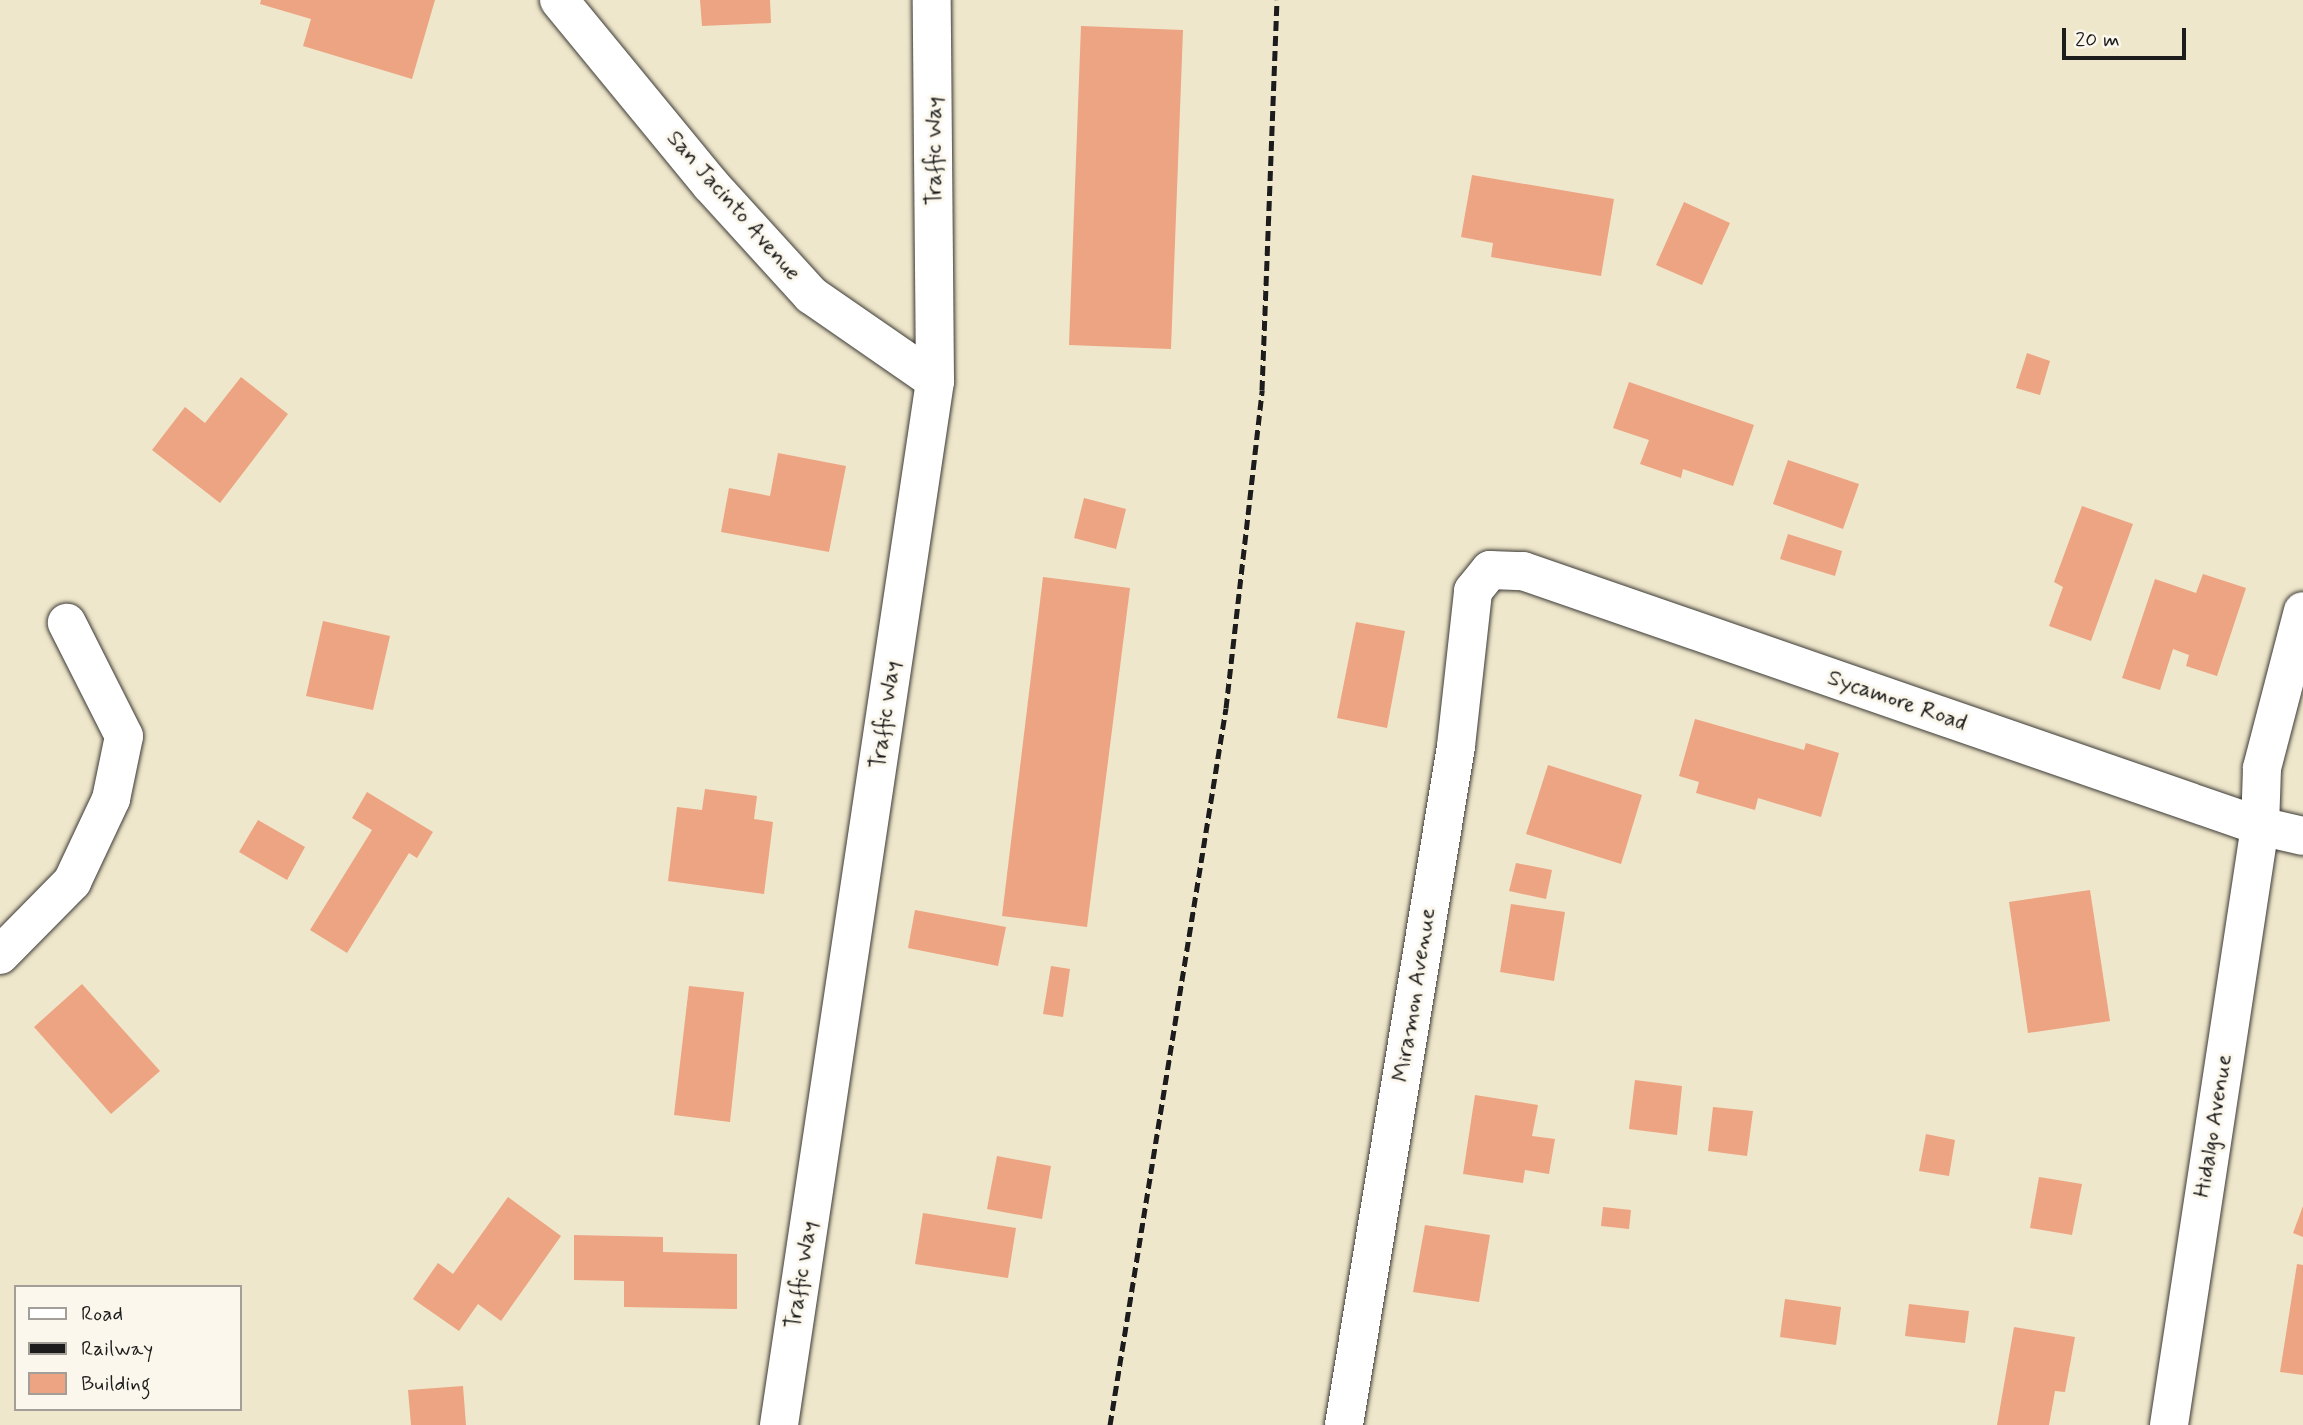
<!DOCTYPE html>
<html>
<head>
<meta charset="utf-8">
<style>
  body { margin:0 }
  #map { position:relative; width:2303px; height:1425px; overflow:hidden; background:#efe7cb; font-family:Mynerve,sans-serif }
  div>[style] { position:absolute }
  .building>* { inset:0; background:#eca482 }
  .roads { filter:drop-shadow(0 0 2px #3c3a36) drop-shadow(0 0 2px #3c3a36) }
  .minor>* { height:38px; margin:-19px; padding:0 19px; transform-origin:19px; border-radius:19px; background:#fff }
  .rail>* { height:5px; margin-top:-2.5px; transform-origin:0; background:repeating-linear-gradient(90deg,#1c1c1c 0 10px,transparent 0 15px) }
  span { translate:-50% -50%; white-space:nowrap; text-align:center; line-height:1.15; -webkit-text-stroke:6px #fbf7ec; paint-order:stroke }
  .street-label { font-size:23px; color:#1c1c1c }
  .legend { position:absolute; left:14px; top:1285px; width:228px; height:126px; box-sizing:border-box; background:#fbf7ec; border:2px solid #a29f99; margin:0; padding:9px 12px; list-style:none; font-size:21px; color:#1c1c1c }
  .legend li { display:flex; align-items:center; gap:14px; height:35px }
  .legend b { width:35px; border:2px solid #a29f99 }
  .scale { position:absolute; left:2062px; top:28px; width:124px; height:32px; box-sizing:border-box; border:4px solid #1c1c1c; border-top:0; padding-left:9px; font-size:21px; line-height:24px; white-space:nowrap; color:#1c1c1c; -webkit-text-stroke:5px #fbf7ec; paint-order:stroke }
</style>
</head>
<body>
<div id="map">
  <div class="building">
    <div style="clip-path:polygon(261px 0,435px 0,412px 79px,303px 46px,311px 19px,260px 4px)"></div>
    <div style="clip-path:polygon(700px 0,770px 0,771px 23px,702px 26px)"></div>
    <div style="clip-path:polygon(1081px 26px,1183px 30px,1171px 349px,1069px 345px)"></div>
    <div style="clip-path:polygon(1472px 175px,1614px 199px,1601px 276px,1491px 257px,1493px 243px,1461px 237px)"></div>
    <div style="clip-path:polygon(1684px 202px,1730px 223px,1702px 285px,1656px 265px)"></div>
    <div style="clip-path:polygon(2027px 353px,2050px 361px,2040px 395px,2016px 388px)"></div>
    <div style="clip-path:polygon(241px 377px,288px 414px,220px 503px,152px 450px,185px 407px,205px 423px)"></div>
    <div style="clip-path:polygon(1629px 382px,1754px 425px,1733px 486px,1683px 469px,1681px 478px,1640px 464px,1649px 440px,1613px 428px)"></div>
    <div style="clip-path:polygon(778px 453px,846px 466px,829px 552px,721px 532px,729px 488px,770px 496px)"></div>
    <div style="clip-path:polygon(1788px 460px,1859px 484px,1843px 529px,1773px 504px)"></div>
    <div style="clip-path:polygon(1084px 498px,1126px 509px,1116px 549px,1074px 538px)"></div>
    <div style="clip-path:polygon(2082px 506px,2133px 524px,2091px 641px,2049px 626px,2063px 587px,2054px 582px)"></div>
    <div style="clip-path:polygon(1788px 534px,1842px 551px,1835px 576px,1780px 559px)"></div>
    <div style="clip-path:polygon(2203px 574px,2246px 588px,2217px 676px,2186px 666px,2189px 655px,2173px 649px,2160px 690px,2122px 678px,2155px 579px,2196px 593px)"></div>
    <div style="clip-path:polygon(1043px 577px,1130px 588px,1087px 927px,1002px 916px)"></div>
    <div style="clip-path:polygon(323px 621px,390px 636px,373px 710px,306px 696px)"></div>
    <div style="clip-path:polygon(1356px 622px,1405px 631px,1387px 728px,1337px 718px)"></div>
    <div style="clip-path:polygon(1695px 719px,1804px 750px,1806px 743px,1839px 753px,1821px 817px,1758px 798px,1755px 810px,1696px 793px,1699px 782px,1679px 776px)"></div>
    <div style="clip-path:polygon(1548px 765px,1642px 795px,1621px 864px,1526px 834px)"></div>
    <div style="clip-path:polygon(705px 789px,757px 796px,754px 819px,773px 822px,764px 894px,668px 881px,677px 807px,702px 810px)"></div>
    <div style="clip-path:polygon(367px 792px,433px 832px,417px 858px,409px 853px,347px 953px,310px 930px,372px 830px,352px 818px)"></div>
    <div style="clip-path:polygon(258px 820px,305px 847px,287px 880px,239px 852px)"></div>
    <div style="clip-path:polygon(1516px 863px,1552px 870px,1546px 899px,1509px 891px)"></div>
    <div style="clip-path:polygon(2090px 890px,2110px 1021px,2028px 1033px,2009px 902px)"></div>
    <div style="clip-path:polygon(1511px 904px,1565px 912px,1554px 981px,1500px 972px)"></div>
    <div style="clip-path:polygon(915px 910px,1006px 927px,998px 966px,908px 948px)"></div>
    <div style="clip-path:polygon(1051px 966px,1070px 969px,1063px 1017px,1043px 1014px)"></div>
    <div style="clip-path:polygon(82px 984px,160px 1071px,111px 1114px,34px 1027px)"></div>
    <div style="clip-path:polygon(689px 986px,744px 992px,730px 1122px,674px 1115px)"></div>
    <div style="clip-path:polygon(1635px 1080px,1682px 1086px,1677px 1135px,1629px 1129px)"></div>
    <div style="clip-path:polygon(1475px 1095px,1538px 1105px,1532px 1136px,1555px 1139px,1549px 1174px,1525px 1170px,1523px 1183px,1463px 1174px)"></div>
    <div style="clip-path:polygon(1713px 1107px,1753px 1111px,1747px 1156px,1708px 1151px)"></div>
    <div style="clip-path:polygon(1926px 1134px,1955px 1140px,1949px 1176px,1919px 1171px)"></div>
    <div style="clip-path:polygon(997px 1156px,1051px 1166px,1042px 1219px,987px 1209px)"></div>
    <div style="clip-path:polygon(2039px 1177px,2082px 1184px,2072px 1235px,2030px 1228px)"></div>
    <div style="clip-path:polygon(508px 1197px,561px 1236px,501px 1321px,478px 1304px,459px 1331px,413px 1299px,438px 1263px,453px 1274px)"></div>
    <div style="clip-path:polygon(2303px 1206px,2303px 1237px,2293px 1233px)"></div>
    <div style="clip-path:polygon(1603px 1207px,1631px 1210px,1629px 1229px,1601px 1226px)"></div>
    <div style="clip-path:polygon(923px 1213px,1016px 1228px,1008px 1278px,915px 1264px)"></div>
    <div style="clip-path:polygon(1425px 1225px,1490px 1235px,1479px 1302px,1413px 1292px)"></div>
    <div style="clip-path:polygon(574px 1235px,663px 1237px,663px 1252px,737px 1254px,737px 1309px,624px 1307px,624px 1281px,574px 1280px)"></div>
    <div style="clip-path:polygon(2297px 1264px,2303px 1265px,2303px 1375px,2280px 1372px)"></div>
    <div style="clip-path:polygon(1785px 1299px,1841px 1307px,1836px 1345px,1780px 1337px)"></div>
    <div style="clip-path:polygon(1909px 1304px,1969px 1311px,1965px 1343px,1905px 1336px)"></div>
    <div style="clip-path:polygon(2014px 1327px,2075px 1337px,2065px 1392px,2055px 1391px,2049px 1425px,1997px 1425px)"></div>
    <div style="clip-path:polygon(463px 1386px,466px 1425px,411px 1425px,408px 1390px)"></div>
  </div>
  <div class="roads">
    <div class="minor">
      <div style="left:559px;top:0;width:239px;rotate:50.6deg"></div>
      <div style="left:711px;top:185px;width:149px;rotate:47.7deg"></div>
      <div style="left:811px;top:295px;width:151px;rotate:34.7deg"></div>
      <div style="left:0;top:955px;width:103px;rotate:-45.4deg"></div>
      <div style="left:72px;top:882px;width:92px;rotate:-64.8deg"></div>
      <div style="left:111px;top:799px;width:64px;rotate:-78.3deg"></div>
      <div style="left:124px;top:736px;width:127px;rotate:-116.8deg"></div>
      <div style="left:779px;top:1425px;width:1056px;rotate:-81.5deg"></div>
      <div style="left:935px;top:381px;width:381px;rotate:-90.5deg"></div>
      <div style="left:1344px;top:1425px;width:688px;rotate:-80.63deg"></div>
      <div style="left:1456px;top:746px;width:156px;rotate:-83.7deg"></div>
      <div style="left:1473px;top:591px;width:27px;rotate:-51deg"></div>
      <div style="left:1490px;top:570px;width:33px;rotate:2deg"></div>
      <div style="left:1523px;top:571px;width:780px;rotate:19.09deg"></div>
      <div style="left:2260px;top:826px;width:44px;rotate:13.1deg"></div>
      <div style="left:2169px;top:1425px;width:606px;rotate:-81.36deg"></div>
      <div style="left:2260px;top:826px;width:58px;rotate:-88deg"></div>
      <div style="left:2262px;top:768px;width:162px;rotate:-75.4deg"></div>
    </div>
  </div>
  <div class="rail">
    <div style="left:1110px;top:1425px;width:726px;rotate:-80.81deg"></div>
    <div style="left:1226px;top:708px;width:320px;rotate:-83.5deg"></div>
    <div style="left:1262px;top:390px;width:390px;rotate:-87.8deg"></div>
  </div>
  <div class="street-label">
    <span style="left:935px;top:151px;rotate:-90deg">Traffic Way</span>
    <span style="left:733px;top:206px;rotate:49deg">San Jacinto Avenue</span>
    <span style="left:1897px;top:701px;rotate:19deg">Sycamore Road</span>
    <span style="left:886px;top:715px;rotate:-82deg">Traffic Way</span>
    <span style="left:1415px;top:995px;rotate:-81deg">Miramon Avenue</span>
    <span style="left:2214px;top:1126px;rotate:-81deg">Hidalgo Avenue</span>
    <span style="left:802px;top:1275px;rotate:-81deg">Traffic Way</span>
  </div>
  <ul class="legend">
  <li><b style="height:9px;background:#fff"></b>Road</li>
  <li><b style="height:9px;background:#1c1c1c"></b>Railway</li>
  <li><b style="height:19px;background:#eca482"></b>Building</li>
  </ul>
  <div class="scale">20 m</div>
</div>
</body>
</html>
